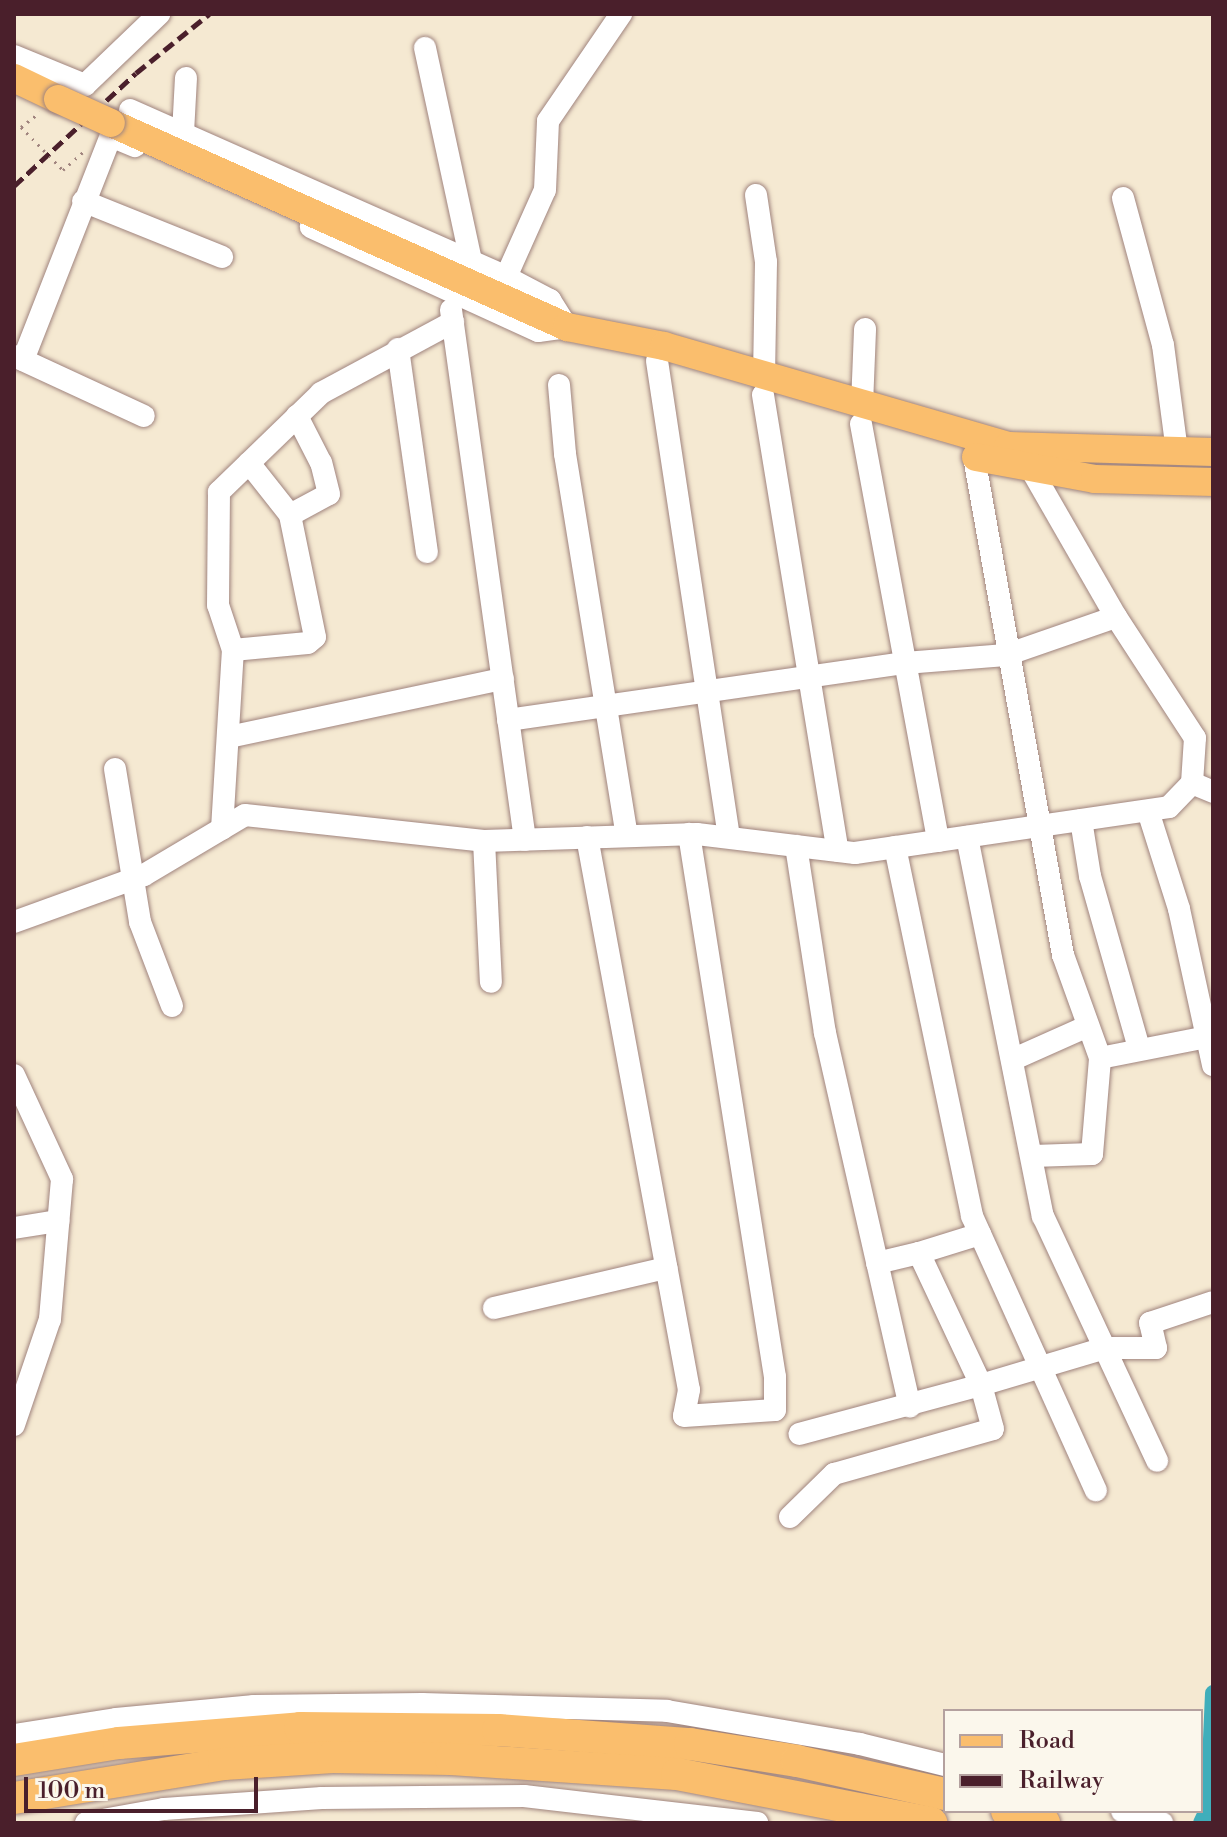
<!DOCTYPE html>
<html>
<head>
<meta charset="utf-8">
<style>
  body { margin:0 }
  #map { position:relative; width:1227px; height:1837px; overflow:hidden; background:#f5e9d2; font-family:"Libre Bodoni",serif }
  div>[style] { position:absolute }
  .canal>* { height:16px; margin:-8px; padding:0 8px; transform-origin:8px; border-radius:8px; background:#3faebb }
  .path>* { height:3px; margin-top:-1.5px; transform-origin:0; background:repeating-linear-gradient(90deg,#a0847e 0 2px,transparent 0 8px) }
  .roads { filter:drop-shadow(0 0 2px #a0847e) drop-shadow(0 0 2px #a0847e) }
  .minor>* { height:22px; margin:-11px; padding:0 11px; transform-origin:11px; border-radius:11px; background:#fff }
  .major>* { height:28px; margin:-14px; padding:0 14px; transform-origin:14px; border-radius:14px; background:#fabe6d }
  .highway>* { height:32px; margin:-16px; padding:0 16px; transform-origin:16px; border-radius:16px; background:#fabe6d }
  .rail>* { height:5px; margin-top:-2.5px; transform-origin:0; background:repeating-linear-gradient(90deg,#4a1f2b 0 12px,transparent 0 18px) }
  .path-bridge>* { height:3px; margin-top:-1.5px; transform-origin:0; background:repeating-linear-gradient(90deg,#a0847e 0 2px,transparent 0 8px) }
  .bridges { filter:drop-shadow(0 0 2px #a0847e) drop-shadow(0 0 2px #a0847e) }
  .major-bridge>* { height:28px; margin:-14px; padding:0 14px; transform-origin:14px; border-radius:14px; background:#fabe6d }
  span { translate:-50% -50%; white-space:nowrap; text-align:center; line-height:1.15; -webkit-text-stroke:8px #fbf7ec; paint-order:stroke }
  .frame { position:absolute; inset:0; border:16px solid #4a1f2b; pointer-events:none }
  .legend { position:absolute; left:943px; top:1709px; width:260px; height:104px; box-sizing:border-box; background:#fbf7ec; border:2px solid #b4a19f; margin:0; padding:10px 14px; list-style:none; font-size:24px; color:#4a1f2b }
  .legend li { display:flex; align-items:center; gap:16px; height:40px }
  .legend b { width:40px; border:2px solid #b4a19f }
  .scale { position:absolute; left:24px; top:1777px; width:234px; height:36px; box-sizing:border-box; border:4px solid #4a1f2b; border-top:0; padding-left:10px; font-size:24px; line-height:28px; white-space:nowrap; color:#4a1f2b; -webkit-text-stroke:6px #fbf7ec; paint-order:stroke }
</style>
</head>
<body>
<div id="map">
  <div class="canal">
    <div style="left:1201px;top:1823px;width:17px;rotate:-65deg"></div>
    <div style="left:1208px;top:1808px;width:115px;rotate:-87.5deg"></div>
  </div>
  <div class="path">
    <div style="left:21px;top:127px;width:24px;rotate:-38deg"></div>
    <div style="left:63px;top:170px;width:28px;rotate:-42deg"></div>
  </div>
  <div class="roads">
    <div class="minor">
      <div style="left:425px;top:48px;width:217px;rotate:77.8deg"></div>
      <div style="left:14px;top:56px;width:77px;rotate:22.2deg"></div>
      <div style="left:85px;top:85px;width:103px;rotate:-43.8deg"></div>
      <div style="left:130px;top:110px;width:411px;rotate:23.9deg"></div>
      <div style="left:506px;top:277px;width:50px;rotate:27.6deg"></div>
      <div style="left:550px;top:300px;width:32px;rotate:58deg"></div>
      <div style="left:567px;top:327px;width:29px;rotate:172deg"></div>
      <div style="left:538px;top:331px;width:250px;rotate:-155.4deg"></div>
      <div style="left:183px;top:133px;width:55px;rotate:-86.9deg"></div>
      <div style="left:756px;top:195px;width:68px;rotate:81.5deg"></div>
      <div style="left:766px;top:262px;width:115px;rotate:91deg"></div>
      <div style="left:1123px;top:198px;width:152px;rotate:74.8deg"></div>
      <div style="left:1163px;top:345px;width:107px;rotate:82.5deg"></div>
      <div style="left:83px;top:201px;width:150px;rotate:21.9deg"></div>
      <div style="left:506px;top:277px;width:95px;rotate:-65.9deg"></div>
      <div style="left:545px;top:190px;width:69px;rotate:-87.5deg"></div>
      <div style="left:548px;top:121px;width:130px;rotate:-55.7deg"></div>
      <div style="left:451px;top:310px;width:535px;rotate:82.05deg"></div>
      <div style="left:398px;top:349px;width:205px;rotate:81.9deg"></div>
      <div style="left:14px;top:356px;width:143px;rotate:24.8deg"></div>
      <div style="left:23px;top:360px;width:241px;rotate:-68.6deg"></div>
      <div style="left:111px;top:136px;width:26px;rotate:23deg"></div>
      <div style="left:657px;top:361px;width:481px;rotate:81.4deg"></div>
      <div style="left:559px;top:385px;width:69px;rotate:85deg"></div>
      <div style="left:565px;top:454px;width:387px;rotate:80.8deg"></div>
      <div style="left:763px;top:395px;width:462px;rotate:80.7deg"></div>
      <div style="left:862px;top:405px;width:76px;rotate:-87.7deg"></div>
      <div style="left:861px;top:424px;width:424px;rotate:79.5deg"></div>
      <div style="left:974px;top:457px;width:506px;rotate:79.87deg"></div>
      <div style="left:1063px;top:955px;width:109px;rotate:70.2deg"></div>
      <div style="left:1100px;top:1058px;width:109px;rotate:-11.1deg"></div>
      <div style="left:249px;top:463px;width:66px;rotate:51.7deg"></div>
      <div style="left:290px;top:515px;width:44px;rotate:-28.3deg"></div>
      <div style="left:329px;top:494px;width:32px;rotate:-104deg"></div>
      <div style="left:321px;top:463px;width:53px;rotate:-117.1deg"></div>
      <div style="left:233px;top:650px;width:75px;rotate:-5.3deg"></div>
      <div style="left:308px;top:643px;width:9px;rotate:-41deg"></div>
      <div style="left:315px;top:637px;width:125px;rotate:-101.6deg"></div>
      <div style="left:508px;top:720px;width:401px;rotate:-8.2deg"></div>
      <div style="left:905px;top:663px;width:101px;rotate:-4.5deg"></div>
      <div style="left:1006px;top:655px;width:116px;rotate:-19.1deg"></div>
      <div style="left:229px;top:737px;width:280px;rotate:-12deg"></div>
      <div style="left:115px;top:769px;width:155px;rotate:80.7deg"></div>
      <div style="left:140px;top:922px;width:90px;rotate:69.1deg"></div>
      <div style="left:1192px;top:783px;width:23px;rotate:23deg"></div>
      <div style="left:1148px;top:811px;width:103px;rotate:72.4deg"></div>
      <div style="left:1179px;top:909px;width:160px;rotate:77.7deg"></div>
      <div style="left:1081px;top:820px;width:57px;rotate:80.9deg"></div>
      <div style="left:1090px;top:876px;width:179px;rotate:74.1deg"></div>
      <div style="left:222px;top:829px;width:179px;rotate:-86.5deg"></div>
      <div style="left:233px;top:650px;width:47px;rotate:-108.4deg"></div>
      <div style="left:218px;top:605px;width:113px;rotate:-89.5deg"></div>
      <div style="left:219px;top:492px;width:142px;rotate:-44.1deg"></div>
      <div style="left:321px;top:393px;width:150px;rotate:-28.3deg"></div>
      <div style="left:587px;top:837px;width:562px;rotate:79.55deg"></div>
      <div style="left:689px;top:1390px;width:26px;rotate:101deg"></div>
      <div style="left:684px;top:1416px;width:91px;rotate:-3.8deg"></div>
      <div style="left:775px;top:1410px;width:33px;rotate:-90deg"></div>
      <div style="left:775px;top:1377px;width:550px;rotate:-99deg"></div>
      <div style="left:967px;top:837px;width:387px;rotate:78.7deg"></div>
      <div style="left:1043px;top:1216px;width:270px;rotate:65deg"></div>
      <div style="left:484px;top:841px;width:141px;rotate:87.2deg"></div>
      <div style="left:796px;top:846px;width:189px;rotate:81.2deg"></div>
      <div style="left:825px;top:1033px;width:383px;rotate:77.2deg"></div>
      <div style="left:895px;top:847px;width:377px;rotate:78.2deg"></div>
      <div style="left:972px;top:1216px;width:301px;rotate:65.7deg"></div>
      <div style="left:14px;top:922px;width:138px;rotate:-19.9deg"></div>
      <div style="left:144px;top:875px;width:117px;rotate:-30.7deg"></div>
      <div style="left:245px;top:815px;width:240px;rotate:6.2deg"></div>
      <div style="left:484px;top:841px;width:213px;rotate:-1.9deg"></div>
      <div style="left:697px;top:834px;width:159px;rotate:6.9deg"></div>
      <div style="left:855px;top:853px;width:317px;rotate:-8.3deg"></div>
      <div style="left:1169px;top:807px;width:33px;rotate:-46deg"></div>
      <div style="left:1192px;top:783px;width:45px;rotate:-86.2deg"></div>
      <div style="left:1195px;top:738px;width:145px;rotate:-123.1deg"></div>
      <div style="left:1116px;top:617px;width:168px;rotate:-119.9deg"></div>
      <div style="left:1014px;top:1059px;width:81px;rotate:-24deg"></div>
      <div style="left:14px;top:1075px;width:115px;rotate:65.2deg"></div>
      <div style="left:62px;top:1179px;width:141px;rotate:94.9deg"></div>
      <div style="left:50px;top:1319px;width:112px;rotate:108.8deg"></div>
      <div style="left:1033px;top:1156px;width:59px;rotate:-1.9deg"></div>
      <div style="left:1092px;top:1154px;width:96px;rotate:-85.2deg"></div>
      <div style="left:14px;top:1228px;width:45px;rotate:-9deg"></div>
      <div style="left:919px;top:1253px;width:64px;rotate:-17.3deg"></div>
      <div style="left:877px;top:1263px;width:43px;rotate:-13.4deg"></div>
      <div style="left:919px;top:1253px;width:146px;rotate:64.8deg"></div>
      <div style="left:981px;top:1385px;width:129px;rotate:-16.6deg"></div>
      <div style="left:1105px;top:1348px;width:51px"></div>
      <div style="left:1156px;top:1348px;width:26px;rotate:-103deg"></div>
      <div style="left:1150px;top:1323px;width:66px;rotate:-18.4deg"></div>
      <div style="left:494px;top:1308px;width:177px;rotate:-13.1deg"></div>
      <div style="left:790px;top:1517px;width:62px;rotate:-44.3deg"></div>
      <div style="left:834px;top:1474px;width:165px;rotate:-15.8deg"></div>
      <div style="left:993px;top:1429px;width:46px;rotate:-105.3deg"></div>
      <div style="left:981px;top:1385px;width:188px;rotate:164.9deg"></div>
      <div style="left:14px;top:1735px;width:103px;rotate:-8.9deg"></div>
      <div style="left:116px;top:1719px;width:139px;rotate:-5.4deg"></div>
      <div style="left:254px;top:1706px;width:168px;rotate:-0.7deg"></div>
      <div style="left:422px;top:1704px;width:245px;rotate:1.6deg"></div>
      <div style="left:667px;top:1711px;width:196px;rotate:9.7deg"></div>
      <div style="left:860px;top:1744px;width:88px;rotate:13.9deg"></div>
      <div style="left:1122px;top:1811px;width:42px;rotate:16.7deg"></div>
      <div style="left:86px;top:1823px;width:79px;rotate:-10.2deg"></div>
      <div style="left:164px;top:1809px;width:158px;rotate:-4deg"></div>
      <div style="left:322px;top:1798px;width:202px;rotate:-0.6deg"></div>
      <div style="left:524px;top:1796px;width:235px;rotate:6.6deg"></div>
    </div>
    <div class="major">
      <div style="left:14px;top:78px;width:49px;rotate:25.5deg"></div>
      <div style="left:111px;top:123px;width:500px;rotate:24.1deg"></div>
      <div style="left:567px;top:327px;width:99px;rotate:11.1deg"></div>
      <div style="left:664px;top:346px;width:358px;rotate:16.2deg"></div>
      <div style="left:1008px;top:446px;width:205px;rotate:1.7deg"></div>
      <div style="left:976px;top:457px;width:121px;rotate:10.5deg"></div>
      <div style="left:1095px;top:479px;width:118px;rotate:1.5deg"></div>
    </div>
    <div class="highway">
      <div style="left:14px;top:1760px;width:106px;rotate:-9.2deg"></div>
      <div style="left:119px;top:1743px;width:182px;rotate:-4.7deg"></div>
      <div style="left:300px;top:1728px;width:198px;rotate:0.6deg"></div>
      <div style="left:498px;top:1730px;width:193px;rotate:4.2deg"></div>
      <div style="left:690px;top:1744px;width:108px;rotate:9deg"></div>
      <div style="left:797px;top:1761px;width:152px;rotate:12.6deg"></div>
      <div style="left:14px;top:1798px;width:213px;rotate:-9.2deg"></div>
      <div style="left:224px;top:1764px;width:109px;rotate:-3.7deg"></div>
      <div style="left:333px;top:1757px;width:118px;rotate:1deg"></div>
      <div style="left:451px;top:1759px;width:226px;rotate:3.8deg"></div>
      <div style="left:677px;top:1774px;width:259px;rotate:10.9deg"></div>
      <div style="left:1007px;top:1811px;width:39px;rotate:18deg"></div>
    </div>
  </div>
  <div class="rail">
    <div style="left:14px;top:186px;width:166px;rotate:-42.8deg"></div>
    <div style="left:136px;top:73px;width:94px;rotate:-38.9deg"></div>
  </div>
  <div class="path-bridge">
    <div style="left:21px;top:127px;width:60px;rotate:45.7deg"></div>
  </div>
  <div class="bridges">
    <div class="major-bridge">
      <div style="left:58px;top:99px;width:58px;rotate:24.4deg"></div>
    </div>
  </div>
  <div class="frame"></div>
  <ul class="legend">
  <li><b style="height:10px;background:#fabe6d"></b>Road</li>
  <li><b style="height:10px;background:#4a1f2b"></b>Railway</li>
  </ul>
  <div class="scale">100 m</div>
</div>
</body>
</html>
